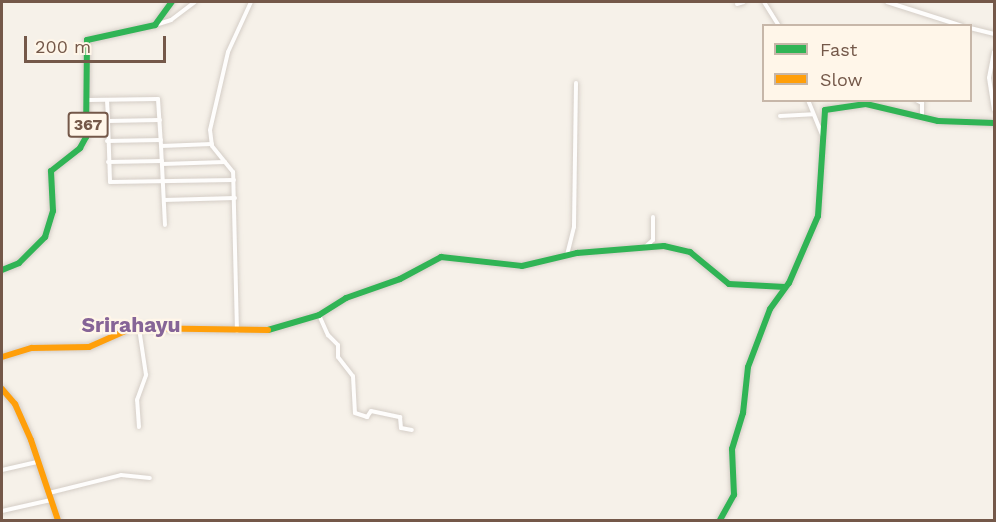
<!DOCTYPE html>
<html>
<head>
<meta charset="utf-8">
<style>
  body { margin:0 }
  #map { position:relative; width:996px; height:522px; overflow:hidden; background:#f6f1e9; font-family:"Work Sans",sans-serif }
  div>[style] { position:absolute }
  .roads { filter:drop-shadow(0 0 2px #d4cdc6) drop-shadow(0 0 2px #d4cdc6) }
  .street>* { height:4px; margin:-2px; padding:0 2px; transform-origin:2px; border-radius:2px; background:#fefdfc }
  .fast>* { height:6px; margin:-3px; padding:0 3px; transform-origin:3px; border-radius:3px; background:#30b455 }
  .slow>* { height:6px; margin:-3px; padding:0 3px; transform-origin:3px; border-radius:3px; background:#ff9f0a }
  span { translate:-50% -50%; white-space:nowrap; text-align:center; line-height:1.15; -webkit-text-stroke:4.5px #fff6e9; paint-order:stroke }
  .shield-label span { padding:2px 4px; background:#fff6e9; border:2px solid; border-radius:4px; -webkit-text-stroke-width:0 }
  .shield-label { font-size:16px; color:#745849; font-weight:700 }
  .quarter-label { font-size:21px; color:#866497; font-weight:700 }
  .frame { position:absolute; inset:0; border:3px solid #745849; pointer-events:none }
  .legend { position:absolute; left:762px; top:24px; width:210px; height:78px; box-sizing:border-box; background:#fff6e9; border:2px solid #c7b7a9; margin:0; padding:8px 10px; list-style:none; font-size:18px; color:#745849 }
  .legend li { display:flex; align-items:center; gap:12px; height:30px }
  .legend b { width:30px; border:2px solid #c7b7a9 }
  .scale { position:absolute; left:24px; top:36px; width:142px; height:27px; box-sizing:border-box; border:3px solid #745849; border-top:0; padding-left:8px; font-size:18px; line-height:21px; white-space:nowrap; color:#745849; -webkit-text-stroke:4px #fff6e9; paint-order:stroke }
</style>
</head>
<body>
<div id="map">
  <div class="roads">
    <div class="street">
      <div style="left:764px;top:2px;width:28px;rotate:58deg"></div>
      <div style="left:887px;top:2px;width:79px;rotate:17.7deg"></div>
      <div style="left:737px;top:4px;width:7px;rotate:-16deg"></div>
      <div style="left:155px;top:25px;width:17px;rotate:-17deg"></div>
      <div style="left:171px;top:20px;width:30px;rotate:-37deg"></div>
      <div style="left:970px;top:28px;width:25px;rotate:14deg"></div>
      <div style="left:994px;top:52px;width:26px;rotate:101deg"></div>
      <div style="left:989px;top:78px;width:32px;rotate:81deg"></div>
      <div style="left:88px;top:100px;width:70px;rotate:-0.8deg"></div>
      <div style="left:158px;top:99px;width:47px;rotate:86.3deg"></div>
      <div style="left:161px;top:146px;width:51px;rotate:-2.2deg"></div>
      <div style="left:107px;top:100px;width:21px;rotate:87deg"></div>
      <div style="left:808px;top:100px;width:37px;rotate:68deg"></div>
      <div style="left:916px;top:100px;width:7px;rotate:27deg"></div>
      <div style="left:780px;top:116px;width:33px;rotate:-3deg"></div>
      <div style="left:922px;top:117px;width:17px;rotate:-90deg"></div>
      <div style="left:160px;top:120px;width:52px;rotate:178.9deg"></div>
      <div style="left:108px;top:121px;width:61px;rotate:88.1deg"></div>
      <div style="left:110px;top:182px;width:124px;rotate:-0.9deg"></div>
      <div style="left:107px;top:141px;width:54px;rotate:-1.1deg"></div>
      <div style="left:161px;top:146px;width:79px;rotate:87.1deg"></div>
      <div style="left:108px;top:162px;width:54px;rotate:-1.1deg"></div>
      <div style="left:162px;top:164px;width:63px;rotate:-1.8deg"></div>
      <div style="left:164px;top:200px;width:71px;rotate:-1.6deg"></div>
      <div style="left:644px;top:248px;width:12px;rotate:-42deg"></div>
      <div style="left:653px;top:240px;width:23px;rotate:-90deg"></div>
      <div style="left:567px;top:255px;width:29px;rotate:-76deg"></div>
      <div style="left:574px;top:227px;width:144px;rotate:-89.2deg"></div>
      <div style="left:319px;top:315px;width:22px;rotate:66deg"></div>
      <div style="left:328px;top:335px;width:14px;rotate:45deg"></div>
      <div style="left:338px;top:345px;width:12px;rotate:90deg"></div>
      <div style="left:338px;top:357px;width:24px;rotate:52deg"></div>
      <div style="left:353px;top:376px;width:37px;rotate:87deg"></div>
      <div style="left:355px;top:413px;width:13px;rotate:18deg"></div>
      <div style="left:367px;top:417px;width:7px;rotate:-56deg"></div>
      <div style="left:371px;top:411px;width:30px;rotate:12deg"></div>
      <div style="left:400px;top:417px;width:11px;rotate:85deg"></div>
      <div style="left:401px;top:428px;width:11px;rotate:10deg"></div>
      <div style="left:237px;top:331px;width:159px;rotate:-91.4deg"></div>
      <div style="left:233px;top:172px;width:33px;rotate:-129deg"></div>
      <div style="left:212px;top:146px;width:16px;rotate:-97deg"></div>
      <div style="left:210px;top:130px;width:80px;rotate:-77deg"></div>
      <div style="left:228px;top:52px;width:55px;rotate:-65.3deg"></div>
      <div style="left:139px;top:427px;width:27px;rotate:-94deg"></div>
      <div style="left:137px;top:400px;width:27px;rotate:-70deg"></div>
      <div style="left:146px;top:375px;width:48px;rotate:-98.5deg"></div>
      <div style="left:2px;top:470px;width:37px;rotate:-13deg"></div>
      <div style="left:49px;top:493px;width:74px;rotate:-14deg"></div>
      <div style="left:121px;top:475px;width:29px;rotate:6deg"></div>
      <div style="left:2px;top:511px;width:50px;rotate:-12.7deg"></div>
    </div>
    <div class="fast">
      <div style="left:2px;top:270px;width:18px;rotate:-22deg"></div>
      <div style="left:19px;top:263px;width:37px;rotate:-45deg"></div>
      <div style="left:45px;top:237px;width:27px;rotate:-73deg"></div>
      <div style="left:53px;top:211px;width:40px;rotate:-92.9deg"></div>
      <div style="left:51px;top:171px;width:37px;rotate:-38deg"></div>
      <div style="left:80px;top:148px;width:13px;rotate:-61deg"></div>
      <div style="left:86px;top:137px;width:97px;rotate:-89.4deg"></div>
      <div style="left:87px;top:40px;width:70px;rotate:-12.4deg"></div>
      <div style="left:155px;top:25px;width:29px;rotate:-54deg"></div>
      <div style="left:268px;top:330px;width:53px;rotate:-16.4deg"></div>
      <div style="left:319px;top:315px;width:32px;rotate:-32deg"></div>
      <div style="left:346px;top:298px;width:57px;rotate:-19.4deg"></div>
      <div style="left:400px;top:279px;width:47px;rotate:-28.2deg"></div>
      <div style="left:441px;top:257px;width:81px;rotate:6.3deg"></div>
      <div style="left:522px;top:266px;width:57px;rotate:-13.3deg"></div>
      <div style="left:577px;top:253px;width:87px;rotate:-4.6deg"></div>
      <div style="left:664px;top:246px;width:27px;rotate:13deg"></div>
      <div style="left:690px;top:252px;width:50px;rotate:39.4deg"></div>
      <div style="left:729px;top:284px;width:56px;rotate:3.1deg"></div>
      <div style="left:720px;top:520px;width:29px;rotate:-61deg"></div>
      <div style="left:734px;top:495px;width:46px;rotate:-92.5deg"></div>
      <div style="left:732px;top:449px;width:38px;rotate:-73deg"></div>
      <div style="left:743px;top:413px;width:46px;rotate:-83.8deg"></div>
      <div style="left:748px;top:367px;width:62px;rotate:-69.2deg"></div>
      <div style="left:770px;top:309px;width:32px;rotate:-54deg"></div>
      <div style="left:789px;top:283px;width:73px;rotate:-66.6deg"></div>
      <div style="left:818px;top:216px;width:106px;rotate:-86.2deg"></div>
      <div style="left:825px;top:110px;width:41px;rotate:-8.3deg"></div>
      <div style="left:866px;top:104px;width:74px;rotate:13.3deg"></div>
      <div style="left:938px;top:121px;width:56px;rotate:2deg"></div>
    </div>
    <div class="slow">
      <div style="left:2px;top:357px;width:31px;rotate:-17deg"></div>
      <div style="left:32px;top:348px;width:57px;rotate:-1deg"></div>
      <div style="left:89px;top:347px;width:47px;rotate:-23.8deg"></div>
      <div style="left:132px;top:328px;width:136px;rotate:0.8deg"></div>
      <div style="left:2px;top:389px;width:20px;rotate:49deg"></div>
      <div style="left:15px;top:404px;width:39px;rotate:66deg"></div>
      <div style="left:31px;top:440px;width:84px;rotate:71.4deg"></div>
    </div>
  </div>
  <div class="shield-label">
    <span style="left:88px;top:125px">367</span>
  </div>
  <div class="quarter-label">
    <span style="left:131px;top:325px">Srirahayu</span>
  </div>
  <div class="frame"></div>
  <ul class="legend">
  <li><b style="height:8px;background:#30b455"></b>Fast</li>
  <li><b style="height:8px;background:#ff9f0a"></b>Slow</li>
  </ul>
  <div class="scale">200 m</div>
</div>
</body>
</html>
